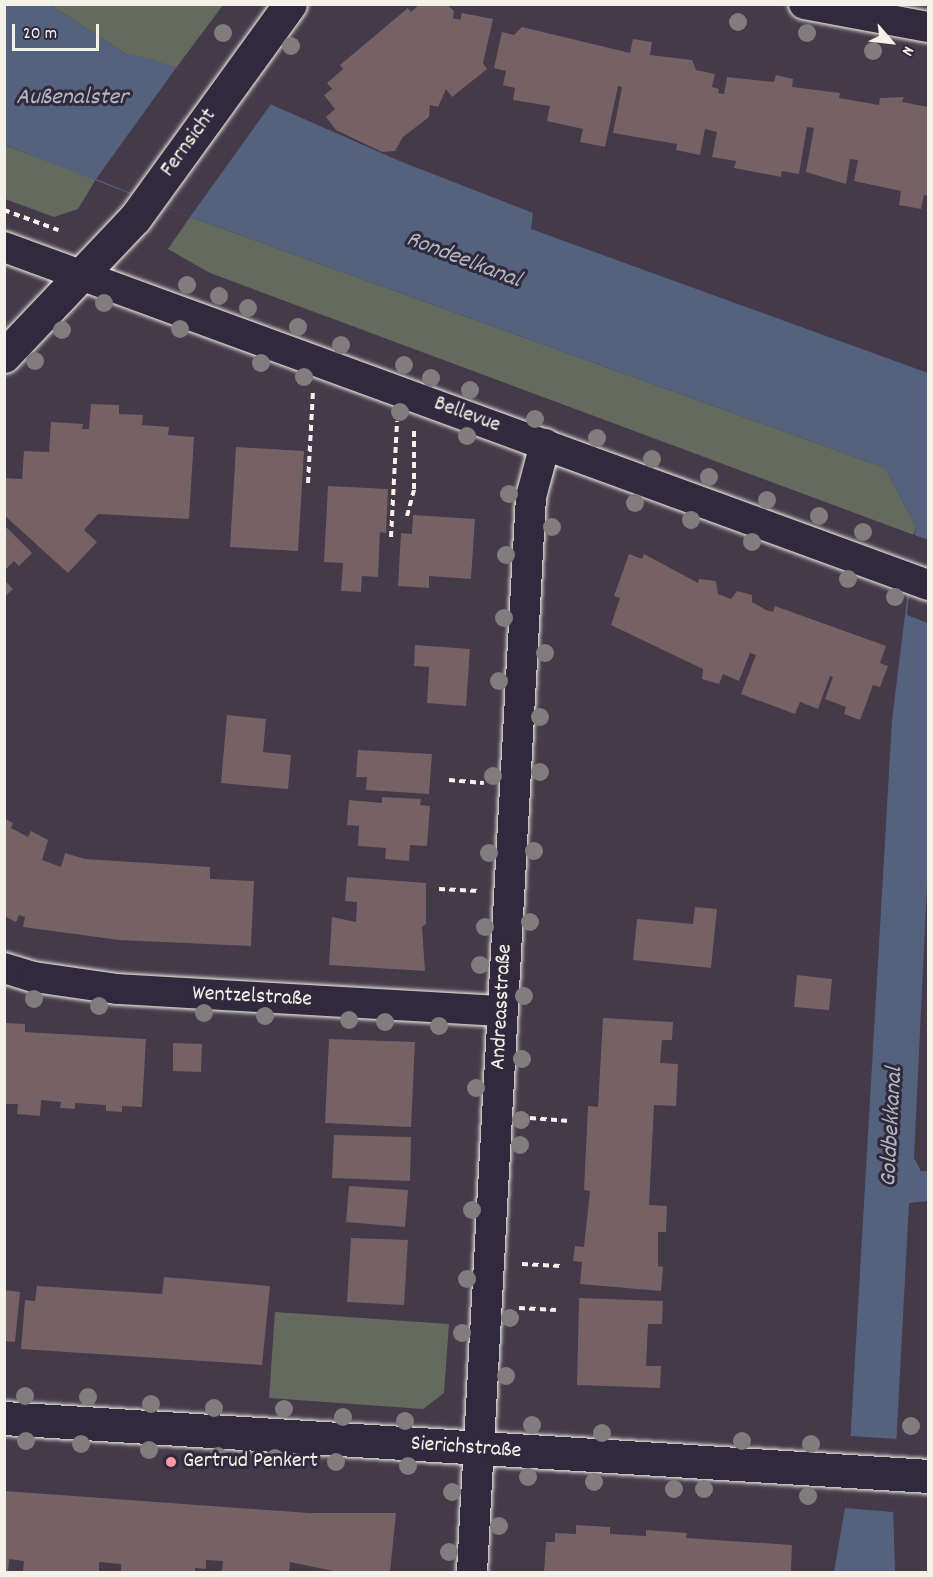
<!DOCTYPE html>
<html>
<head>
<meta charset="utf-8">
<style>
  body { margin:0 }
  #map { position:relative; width:933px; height:1577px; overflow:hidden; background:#443a49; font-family:Dekko,sans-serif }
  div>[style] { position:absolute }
  .green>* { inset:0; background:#646a5d }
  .water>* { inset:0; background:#54627d }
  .pier>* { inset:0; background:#443a49 }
  .building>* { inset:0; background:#766164 }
  .path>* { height:4px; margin-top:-2px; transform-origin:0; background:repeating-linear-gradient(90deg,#f4f1e8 0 6px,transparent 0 10.5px) }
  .roads { filter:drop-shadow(0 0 2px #f4f1e8) drop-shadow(0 0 2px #f4f1e8) }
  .street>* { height:30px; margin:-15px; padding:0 15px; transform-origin:15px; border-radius:15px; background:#2f2a3d }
  .secondary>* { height:33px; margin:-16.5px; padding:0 16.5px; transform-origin:16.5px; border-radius:16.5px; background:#2f2a3d }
  .trees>* { width:18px; height:18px; margin:-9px; border-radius:50%; background:#817d7e }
  .dots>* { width:16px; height:16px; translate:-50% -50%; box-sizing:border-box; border:3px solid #2f2a3d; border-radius:50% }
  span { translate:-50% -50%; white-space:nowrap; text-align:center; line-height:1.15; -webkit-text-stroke:6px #2f2a3d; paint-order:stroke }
  .street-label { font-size:22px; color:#f4f1e8 }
  .poi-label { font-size:22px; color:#f4f1e8 }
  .left { translate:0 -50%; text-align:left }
  .water-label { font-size:24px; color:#b4b8bd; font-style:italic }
  .frame { position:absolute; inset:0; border:6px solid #f4f1e8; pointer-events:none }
  .north { position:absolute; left:861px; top:12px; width:60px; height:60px; -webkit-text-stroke:4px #2f2a3d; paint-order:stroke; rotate:118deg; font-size:16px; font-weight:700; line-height:24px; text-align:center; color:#f4f1e8 }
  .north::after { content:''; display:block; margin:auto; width:21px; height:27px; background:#f4f1e8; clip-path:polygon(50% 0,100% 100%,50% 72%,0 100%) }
  .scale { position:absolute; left:12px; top:24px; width:87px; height:27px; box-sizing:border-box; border:3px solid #f4f1e8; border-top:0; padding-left:8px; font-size:18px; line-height:21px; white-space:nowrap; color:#f4f1e8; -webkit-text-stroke:4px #2f2a3d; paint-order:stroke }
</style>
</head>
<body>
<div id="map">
  <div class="green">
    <div style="clip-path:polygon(50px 5px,223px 5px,176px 68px,126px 54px)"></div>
    <div style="clip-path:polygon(4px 145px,96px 179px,78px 209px,54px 217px,5px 199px)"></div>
    <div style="clip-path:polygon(190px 217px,885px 468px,916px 526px,914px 535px,210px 273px,168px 249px)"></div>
    <div style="clip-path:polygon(275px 1312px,449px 1324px,444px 1393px,423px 1409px,269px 1398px)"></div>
  </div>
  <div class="water">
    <div style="clip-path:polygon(4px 5px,50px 5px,126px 54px,152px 59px,263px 101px,402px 162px,533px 213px,531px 229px,928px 373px,928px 864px,914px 1158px,921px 1171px,928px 1171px,928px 1201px,909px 1203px,893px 1505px,895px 1572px,834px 1572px,845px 1508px,850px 1445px,892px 720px,916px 526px,885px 468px,190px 217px,5px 145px)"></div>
  </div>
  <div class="pier">
    <div style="clip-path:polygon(176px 68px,271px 104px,190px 217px,96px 179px)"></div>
    <div style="clip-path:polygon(914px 535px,928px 540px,928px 623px,907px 615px)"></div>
    <div style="clip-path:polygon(850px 1436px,898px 1439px,893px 1512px,845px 1508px)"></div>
  </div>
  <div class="building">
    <div style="clip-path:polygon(420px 4px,446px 4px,454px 11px,453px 18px,460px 20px,462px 13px,493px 19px,483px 63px,487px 69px,452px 97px,446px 89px,438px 107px,430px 105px,429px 117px,403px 137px,395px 151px,382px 152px,336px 130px,326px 117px,335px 109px,324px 95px,332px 89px,327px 83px,343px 69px,340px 65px,408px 8px,411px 12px)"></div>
    <div style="clip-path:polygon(522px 27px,630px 53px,633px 39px,652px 42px,650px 55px,692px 60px,696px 70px,715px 74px,712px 87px,719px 89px,718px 93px,724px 94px,727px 77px,774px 82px,776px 75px,793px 79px,792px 87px,840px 93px,839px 98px,879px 105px,880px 98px,904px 97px,902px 102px,928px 107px,928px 196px,924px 195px,921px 209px,899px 205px,901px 191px,854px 181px,858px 160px,850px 159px,846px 184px,806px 172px,814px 128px,807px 127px,799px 174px,782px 171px,781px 177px,734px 168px,736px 161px,712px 157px,717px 132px,705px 129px,700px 155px,676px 150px,677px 144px,613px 133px,622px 87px,618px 86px,605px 147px,580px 142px,583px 129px,547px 121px,550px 106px,513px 100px,515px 88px,503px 85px,506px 71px,494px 68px,502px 32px,514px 35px)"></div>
    <div style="clip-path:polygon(91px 404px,119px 405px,119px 414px,143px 415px,142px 425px,169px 427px,168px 435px,194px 437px,189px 519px,98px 514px,84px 530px,97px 542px,68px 573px,4px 515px,4px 478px,22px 479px,24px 451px,49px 452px,51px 422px,83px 424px,82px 429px,89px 429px)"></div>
    <div style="clip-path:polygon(236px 447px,304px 451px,298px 551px,230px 547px)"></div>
    <div style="clip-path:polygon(328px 486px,388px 489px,386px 533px,380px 532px,378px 577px,362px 576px,361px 592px,341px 591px,343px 563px,324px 562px)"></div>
    <div style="clip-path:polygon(413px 515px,475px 519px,471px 579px,429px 576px,429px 588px,398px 586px,401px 533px,412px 534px)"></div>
    <div style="clip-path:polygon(4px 525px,32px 553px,19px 566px,14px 561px,4px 571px)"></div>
    <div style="clip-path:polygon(629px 554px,642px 559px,644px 554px,698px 583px,699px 579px,716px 581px,718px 594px,731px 599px,737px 591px,752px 595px,752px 602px,766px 610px,773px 612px,775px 606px,886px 646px,880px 663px,888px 666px,880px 687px,873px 685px,860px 720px,844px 714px,846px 707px,825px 699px,833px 677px,830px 676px,818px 709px,800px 702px,795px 714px,741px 694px,756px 655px,750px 653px,739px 681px,723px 674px,719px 684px,702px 679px,703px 669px,611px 625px,620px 598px,614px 596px)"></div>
    <div style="clip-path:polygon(4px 580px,13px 589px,4px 597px)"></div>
    <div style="clip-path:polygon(415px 645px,470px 649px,466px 706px,427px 703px,429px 667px,414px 666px)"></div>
    <div style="clip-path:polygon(227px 715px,266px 719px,263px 752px,291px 755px,288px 789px,221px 783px)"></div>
    <div style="clip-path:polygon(358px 750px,432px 754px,429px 794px,366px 790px,367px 777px,356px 777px)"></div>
    <div style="clip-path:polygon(382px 797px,421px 799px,420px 805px,430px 806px,427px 846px,410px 845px,409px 861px,385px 859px,386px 848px,358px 846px,359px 826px,347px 825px,349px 800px,382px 803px)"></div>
    <div style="clip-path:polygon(4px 818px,13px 823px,11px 828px,28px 837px,31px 831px,48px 840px,42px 860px,61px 867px,65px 853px,85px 859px,210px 867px,210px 879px,254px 881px,251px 946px,119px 940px,23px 927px,25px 917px,19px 915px,16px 922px,4px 916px)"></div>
    <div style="clip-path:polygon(347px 877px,426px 883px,426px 924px,422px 927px,425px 971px,329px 965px,332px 917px,356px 922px,357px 902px,345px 901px)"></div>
    <div style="clip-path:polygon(695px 907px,717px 909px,711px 968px,633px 960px,637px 919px,693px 924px)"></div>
    <div style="clip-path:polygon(797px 975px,832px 979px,829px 1010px,794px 1007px)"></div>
    <div style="clip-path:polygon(603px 1018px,673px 1022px,672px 1040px,662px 1040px,660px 1063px,678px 1064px,676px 1106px,654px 1105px,649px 1205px,667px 1206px,666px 1232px,658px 1232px,658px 1266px,663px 1267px,661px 1291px,580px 1284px,582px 1262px,573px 1261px,575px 1246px,584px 1247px,590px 1191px,584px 1190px,588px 1106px,598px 1107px)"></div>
    <div style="clip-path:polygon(4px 1023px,25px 1024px,25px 1032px,146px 1039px,142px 1107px,122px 1106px,122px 1112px,106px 1111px,106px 1105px,75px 1103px,75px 1109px,60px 1108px,61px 1102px,41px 1100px,40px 1116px,17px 1114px,18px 1104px,4px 1104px)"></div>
    <div style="clip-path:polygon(329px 1039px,415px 1042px,411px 1127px,325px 1123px)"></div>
    <div style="clip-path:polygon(173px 1043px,202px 1044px,201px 1072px,173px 1071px)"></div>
    <div style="clip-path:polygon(334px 1135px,411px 1137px,410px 1181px,332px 1178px)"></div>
    <div style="clip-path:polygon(349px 1186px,408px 1190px,405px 1227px,346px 1222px)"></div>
    <div style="clip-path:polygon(351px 1238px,408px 1240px,404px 1305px,347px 1302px)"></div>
    <div style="clip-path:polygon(164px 1277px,270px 1286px,262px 1365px,21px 1349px,25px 1300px,35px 1301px,37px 1286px,162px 1294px)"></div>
    <div style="clip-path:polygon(4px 1290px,20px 1292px,15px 1342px,4px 1341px)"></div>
    <div style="clip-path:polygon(579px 1298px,663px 1301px,662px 1324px,648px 1324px,646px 1366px,661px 1366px,660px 1388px,577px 1385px)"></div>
    <div style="clip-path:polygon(5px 1491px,309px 1513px,396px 1513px,390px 1572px,338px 1572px,290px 1562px,289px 1572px,222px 1572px,223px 1561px,206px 1560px,206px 1569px,195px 1568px,195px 1572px,121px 1572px,121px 1564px,99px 1562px,99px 1572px,23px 1572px,24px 1561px,9px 1559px,8px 1572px,5px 1572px)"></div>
    <div style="clip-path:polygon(576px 1525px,610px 1527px,610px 1534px,646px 1536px,646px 1530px,687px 1533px,686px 1538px,792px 1545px,791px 1572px,544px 1572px,546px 1542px,555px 1542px,555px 1533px,576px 1534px)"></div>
  </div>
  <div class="path">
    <div style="left:4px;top:210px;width:58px;rotate:20.3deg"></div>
    <div style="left:308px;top:483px;width:92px;rotate:-86.9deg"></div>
    <div style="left:407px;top:516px;width:28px;rotate:-75deg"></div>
    <div style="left:414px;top:489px;width:62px;rotate:-90deg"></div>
    <div style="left:391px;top:537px;width:116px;rotate:-87deg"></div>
    <div style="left:449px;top:780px;width:35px;rotate:5deg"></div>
    <div style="left:439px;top:889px;width:40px;rotate:2.9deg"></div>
    <div style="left:530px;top:1118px;width:40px;rotate:4.3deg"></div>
    <div style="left:522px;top:1264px;width:38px;rotate:3deg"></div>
    <div style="left:519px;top:1308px;width:37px;rotate:3deg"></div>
  </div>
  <div class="roads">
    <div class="street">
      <div style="left:804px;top:4px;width:126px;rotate:10.5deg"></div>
      <div style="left:4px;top:247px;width:984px;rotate:20.09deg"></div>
      <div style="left:4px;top:968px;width:31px;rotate:17deg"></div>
      <div style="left:34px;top:977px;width:84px;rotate:8.2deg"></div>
      <div style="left:117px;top:989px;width:386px;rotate:3.3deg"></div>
      <div style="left:472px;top:1572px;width:1077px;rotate:-86.86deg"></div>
      <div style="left:531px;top:497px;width:55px;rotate:-75.2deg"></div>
    </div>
    <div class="secondary">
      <div style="left:4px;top:356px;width:190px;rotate:-46.5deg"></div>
      <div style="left:135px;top:218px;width:264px;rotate:-54.1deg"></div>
      <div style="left:4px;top:1418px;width:926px;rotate:3.59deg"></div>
    </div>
  </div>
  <div class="trees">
    <div style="left:738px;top:22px"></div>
    <div style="left:223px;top:33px"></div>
    <div style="left:807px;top:33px"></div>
    <div style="left:291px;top:46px"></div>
    <div style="left:873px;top:51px"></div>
    <div style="left:187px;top:285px"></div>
    <div style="left:219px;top:296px"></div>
    <div style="left:104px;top:303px"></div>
    <div style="left:248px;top:308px"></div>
    <div style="left:298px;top:327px"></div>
    <div style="left:180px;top:329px"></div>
    <div style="left:62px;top:330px"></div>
    <div style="left:341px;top:345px"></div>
    <div style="left:35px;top:361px"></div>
    <div style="left:261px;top:363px"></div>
    <div style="left:404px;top:365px"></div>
    <div style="left:304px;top:377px"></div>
    <div style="left:431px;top:378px"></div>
    <div style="left:470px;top:390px"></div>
    <div style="left:400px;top:412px"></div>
    <div style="left:535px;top:419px"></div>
    <div style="left:467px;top:436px"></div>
    <div style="left:597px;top:438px"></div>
    <div style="left:652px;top:459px"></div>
    <div style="left:709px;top:477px"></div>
    <div style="left:509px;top:494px"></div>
    <div style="left:767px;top:500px"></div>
    <div style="left:635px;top:503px"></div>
    <div style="left:819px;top:516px"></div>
    <div style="left:691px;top:520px"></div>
    <div style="left:552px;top:527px"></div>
    <div style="left:863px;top:532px"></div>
    <div style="left:752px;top:542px"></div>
    <div style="left:506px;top:555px"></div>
    <div style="left:848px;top:579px"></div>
    <div style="left:895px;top:597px"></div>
    <div style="left:504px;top:618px"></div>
    <div style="left:545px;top:653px"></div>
    <div style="left:499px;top:681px"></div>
    <div style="left:540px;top:717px"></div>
    <div style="left:540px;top:772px"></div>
    <div style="left:493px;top:776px"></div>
    <div style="left:534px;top:851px"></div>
    <div style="left:489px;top:853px"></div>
    <div style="left:530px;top:922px"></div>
    <div style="left:485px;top:927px"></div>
    <div style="left:480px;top:965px"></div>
    <div style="left:524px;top:996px"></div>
    <div style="left:34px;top:999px"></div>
    <div style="left:99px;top:1006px"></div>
    <div style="left:204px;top:1013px"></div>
    <div style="left:265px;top:1016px"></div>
    <div style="left:349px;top:1020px"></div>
    <div style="left:385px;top:1022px"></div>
    <div style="left:439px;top:1026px"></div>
    <div style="left:522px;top:1059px"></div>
    <div style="left:476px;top:1088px"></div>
    <div style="left:521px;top:1120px"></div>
    <div style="left:520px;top:1145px"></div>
    <div style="left:472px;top:1210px"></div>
    <div style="left:467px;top:1279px"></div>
    <div style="left:510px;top:1318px"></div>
    <div style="left:462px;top:1333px"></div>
    <div style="left:506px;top:1376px"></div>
    <div style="left:25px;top:1396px"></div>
    <div style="left:88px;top:1397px"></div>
    <div style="left:151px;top:1404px"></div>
    <div style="left:214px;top:1408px"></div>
    <div style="left:284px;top:1409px"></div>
    <div style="left:343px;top:1417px"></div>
    <div style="left:405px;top:1421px"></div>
    <div style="left:532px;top:1425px"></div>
    <div style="left:911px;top:1426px"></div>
    <div style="left:602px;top:1433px"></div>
    <div style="left:26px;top:1441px"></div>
    <div style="left:742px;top:1441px"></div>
    <div style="left:81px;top:1444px"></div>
    <div style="left:811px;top:1444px"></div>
    <div style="left:149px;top:1450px"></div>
    <div style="left:218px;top:1456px"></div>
    <div style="left:275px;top:1458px"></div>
    <div style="left:336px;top:1462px"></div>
    <div style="left:408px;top:1466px"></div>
    <div style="left:528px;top:1477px"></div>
    <div style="left:594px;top:1482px"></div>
    <div style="left:674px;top:1489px"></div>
    <div style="left:704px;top:1489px"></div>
    <div style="left:452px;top:1492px"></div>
    <div style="left:808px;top:1496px"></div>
    <div style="left:499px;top:1526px"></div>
    <div style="left:449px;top:1552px"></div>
  </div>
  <div class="dots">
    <div style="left:171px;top:1462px;background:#ff9aa2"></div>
  </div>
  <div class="street-label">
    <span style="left:189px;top:143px;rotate:-54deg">Fernsicht</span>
    <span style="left:467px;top:415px;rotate:20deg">Bellevue</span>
    <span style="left:252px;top:997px;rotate:3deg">Wentzelstraße</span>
    <span style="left:502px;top:1007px;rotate:-87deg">Andreasstraße</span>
    <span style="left:466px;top:1448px;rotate:4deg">Sierichstraße</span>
  </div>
  <div class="poi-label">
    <span class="left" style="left:183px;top:1462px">Gertrud Penkert</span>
  </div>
  <div class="water-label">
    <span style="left:72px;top:99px">Außenalster</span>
    <span style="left:463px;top:261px;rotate:21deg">Rondeelkanal</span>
    <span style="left:893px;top:1127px;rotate:-87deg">Goldbekkanal</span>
  </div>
  <div class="frame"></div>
  <div class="north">N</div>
  <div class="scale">20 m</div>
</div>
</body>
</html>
